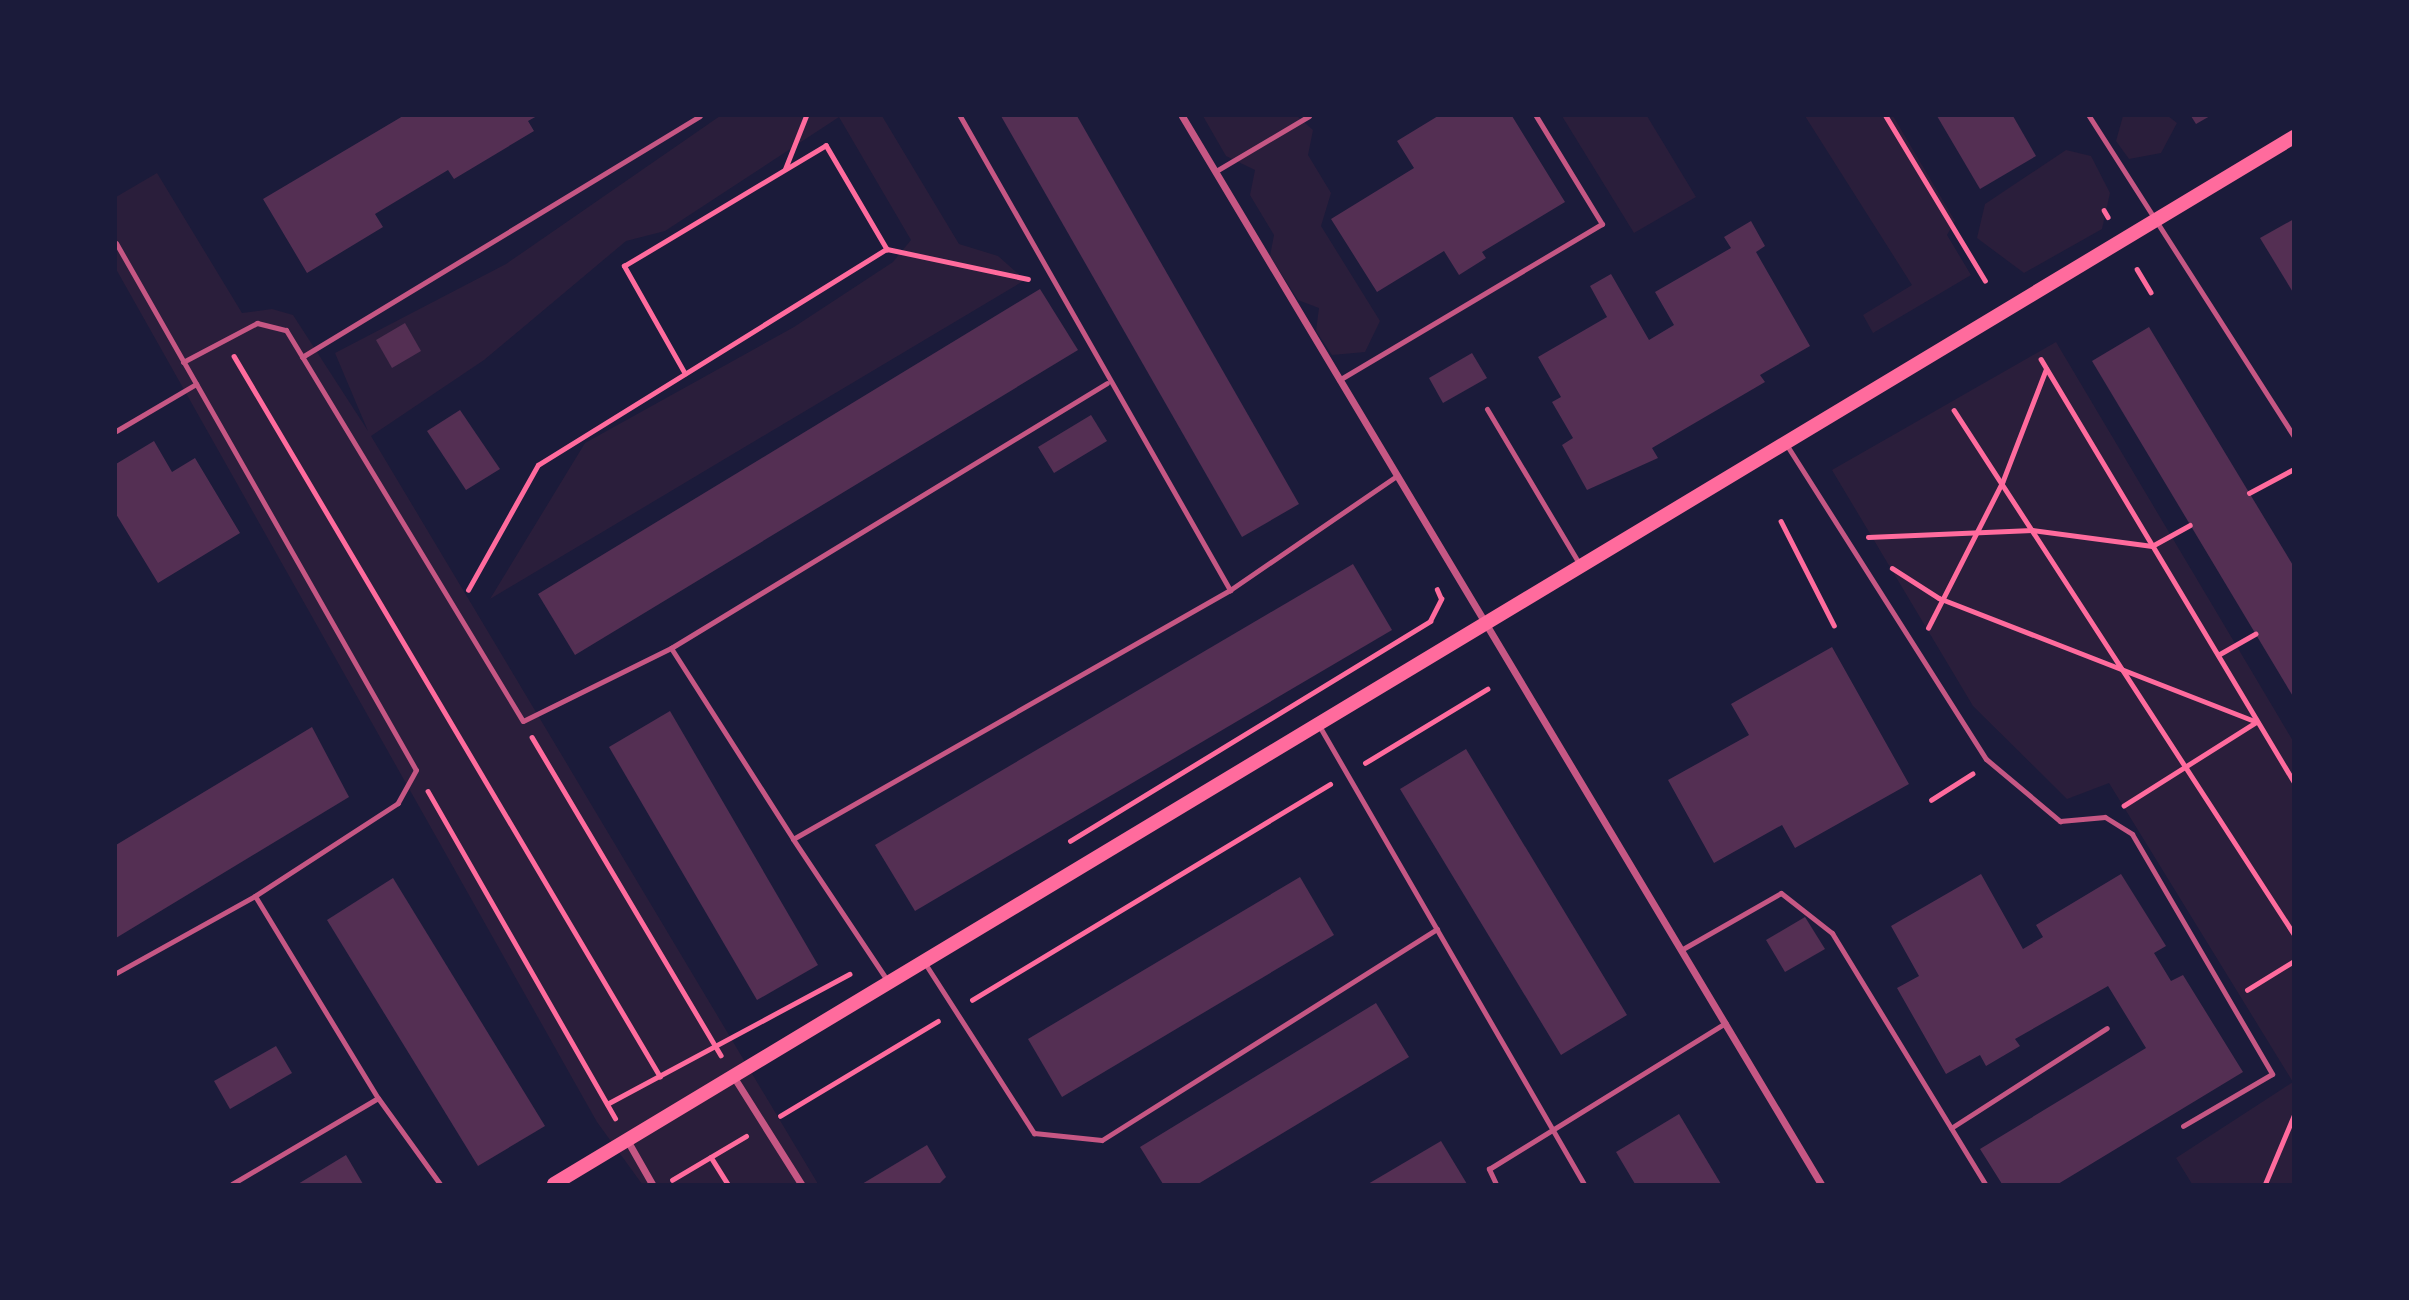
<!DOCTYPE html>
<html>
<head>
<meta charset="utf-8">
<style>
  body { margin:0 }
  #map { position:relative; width:2409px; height:1300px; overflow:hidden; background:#1b1b3a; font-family:"DM Sans",sans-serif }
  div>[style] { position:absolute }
  .green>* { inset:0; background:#2a1e3b }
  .building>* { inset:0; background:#542f53 }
  .path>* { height:4.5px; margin:-2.25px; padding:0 2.25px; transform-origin:2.25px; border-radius:2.25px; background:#ff6b9d }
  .service>* { height:5px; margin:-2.5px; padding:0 2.5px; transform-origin:2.5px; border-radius:2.5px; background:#c65784 }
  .minor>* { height:7px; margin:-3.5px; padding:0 3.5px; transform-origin:3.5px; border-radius:3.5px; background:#c65784 }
  .secondary>* { height:14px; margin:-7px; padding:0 7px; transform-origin:7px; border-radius:7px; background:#ff6b9d }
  span { translate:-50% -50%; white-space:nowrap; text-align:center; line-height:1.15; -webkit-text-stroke:7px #1b1b3a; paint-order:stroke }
  .frame { position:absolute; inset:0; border:117px solid #1b1b3a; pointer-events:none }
</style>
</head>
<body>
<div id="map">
  <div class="green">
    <div style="clip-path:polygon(720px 116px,882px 116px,959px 244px,998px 256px,1025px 280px,490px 599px,585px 443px,794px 327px,893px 262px,911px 240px,839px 117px,665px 231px,626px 241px,484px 360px,371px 436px,818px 1184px,642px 1184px,597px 1122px,116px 269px,116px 197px,157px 173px,242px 313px,272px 309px,293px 315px,368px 431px,335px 353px,506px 264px)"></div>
    <div style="clip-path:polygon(1203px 116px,1297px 116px,1313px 130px,1308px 155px,1331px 193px,1321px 226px,1380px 321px,1365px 352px,1332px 355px,1316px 331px,1319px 308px,1298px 300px,1270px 256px,1274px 235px,1250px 195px,1255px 170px,1226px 156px)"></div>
    <div style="clip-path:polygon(1562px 116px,1647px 116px,1696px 197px,1634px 233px)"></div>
    <div style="clip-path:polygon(1805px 116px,1893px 116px,1955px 221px,1947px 235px,1971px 275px,1873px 333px,1863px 315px,1912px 285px)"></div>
    <div style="clip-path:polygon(2123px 116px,2168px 116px,2177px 123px,2161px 153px,2129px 159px,2116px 141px)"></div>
    <div style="clip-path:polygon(2066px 150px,2091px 156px,2110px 193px,2102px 229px,2024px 273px,1977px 238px,1985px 204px)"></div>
    <div style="clip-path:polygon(2056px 342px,2293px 741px,2293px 1184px,2192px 1184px,2176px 1158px,2293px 1082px,2109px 783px,2067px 799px,1973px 706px,1832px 470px)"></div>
  </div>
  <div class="building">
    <div style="clip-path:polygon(403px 116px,537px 116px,528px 121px,534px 131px,454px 179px,448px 170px,375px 214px,383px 227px,307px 273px,263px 199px)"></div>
    <div style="clip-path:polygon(1001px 116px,1077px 116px,1299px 504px,1242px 537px)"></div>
    <div style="clip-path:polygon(1438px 116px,1512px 116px,1565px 202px,1482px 252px,1486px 258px,1459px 275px,1444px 251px,1377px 292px,1331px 219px,1414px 168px,1397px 141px)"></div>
    <div style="clip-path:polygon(1937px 116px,2013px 116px,2036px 156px,1980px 189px)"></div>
    <div style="clip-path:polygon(2191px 116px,2210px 116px,2196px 124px)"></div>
    <div style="clip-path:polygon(2294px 219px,2294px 294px,2260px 238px)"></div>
    <div style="clip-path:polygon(1751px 221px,1765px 246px,1756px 252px,1810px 346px,1760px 375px,1765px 382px,1652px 448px,1658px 458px,1587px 490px,1562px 445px,1573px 438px,1552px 402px,1561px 397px,1538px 357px,1607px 317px,1590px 286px,1611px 274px,1649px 340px,1674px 325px,1655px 292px,1731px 248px,1724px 237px)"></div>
    <div style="clip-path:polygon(1040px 289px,1078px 350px,575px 655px,538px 594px)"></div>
    <div style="clip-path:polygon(405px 323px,421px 351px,392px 368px,376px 340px)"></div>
    <div style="clip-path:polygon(2149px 327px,2294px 567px,2294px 698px,2092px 361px)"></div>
    <div style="clip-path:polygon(1472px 353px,1487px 378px,1443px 403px,1429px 378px)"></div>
    <div style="clip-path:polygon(460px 410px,500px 469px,466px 490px,427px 431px)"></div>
    <div style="clip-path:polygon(1091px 415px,1107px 441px,1054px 473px,1038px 447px)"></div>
    <div style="clip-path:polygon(154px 441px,172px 472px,195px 458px,240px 533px,158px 583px,116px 514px,116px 464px)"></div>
    <div style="clip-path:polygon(1353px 564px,1392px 630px,915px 911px,875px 845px)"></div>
    <div style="clip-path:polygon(1832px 647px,1909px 784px,1795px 848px,1782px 825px,1714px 863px,1668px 780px,1749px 735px,1731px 704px)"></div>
    <div style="clip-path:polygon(670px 711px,818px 965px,757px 1000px,609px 747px)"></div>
    <div style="clip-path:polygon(312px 727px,349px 797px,116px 938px,116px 845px)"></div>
    <div style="clip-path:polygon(1466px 749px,1627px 1015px,1561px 1055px,1400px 789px)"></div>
    <div style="clip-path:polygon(1981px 874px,2023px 949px,2043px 937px,2036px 925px,2121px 874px,2166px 946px,2154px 953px,2171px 981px,2183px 975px,2243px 1072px,2058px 1184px,2002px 1184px,1980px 1149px,2146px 1048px,2108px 986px,2015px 1039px,2020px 1046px,1986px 1066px,1980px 1055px,1946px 1074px,1897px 988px,1919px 976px,1891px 926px)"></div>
    <div style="clip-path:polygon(1300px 877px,1334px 935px,1062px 1097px,1028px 1039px)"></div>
    <div style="clip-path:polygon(393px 878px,545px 1126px,478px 1166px,327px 920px)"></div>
    <div style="clip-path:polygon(1805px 917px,1825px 949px,1785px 972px,1766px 940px)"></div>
    <div style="clip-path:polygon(1376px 1003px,1409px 1057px,1198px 1184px,1163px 1184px,1140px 1147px)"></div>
    <div style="clip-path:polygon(276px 1046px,292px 1073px,230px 1109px,214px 1081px)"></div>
    <div style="clip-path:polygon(1679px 1114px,1721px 1184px,1635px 1184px,1616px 1152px)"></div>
    <div style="clip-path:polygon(1441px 1141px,1467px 1184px,1368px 1184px)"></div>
    <div style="clip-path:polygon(927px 1145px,946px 1177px,939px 1184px,862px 1184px)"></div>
    <div style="clip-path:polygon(346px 1155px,363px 1184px,298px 1184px)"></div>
  </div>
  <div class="path">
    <div style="left:1886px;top:116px;width:192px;rotate:58.9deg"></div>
    <div style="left:785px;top:169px;width:57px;rotate:-68.4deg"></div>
    <div style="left:2104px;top:210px;width:8px;rotate:60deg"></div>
    <div style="left:2137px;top:269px;width:27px;rotate:59deg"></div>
    <div style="left:234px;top:356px;width:837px;rotate:59.39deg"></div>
    <div style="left:2041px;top:359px;width:493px;rotate:59.1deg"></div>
    <div style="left:685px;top:374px;width:124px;rotate:-119.5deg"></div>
    <div style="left:624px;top:266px;width:235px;rotate:-30.9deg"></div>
    <div style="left:826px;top:145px;width:121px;rotate:59.6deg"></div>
    <div style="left:1954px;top:410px;width:625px;rotate:57.02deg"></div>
    <div style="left:2249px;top:493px;width:51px;rotate:-28.1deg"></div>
    <div style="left:1781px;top:521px;width:117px;rotate:63deg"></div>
    <div style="left:1868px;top:537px;width:164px;rotate:-2.4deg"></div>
    <div style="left:2032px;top:530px;width:121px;rotate:7.6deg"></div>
    <div style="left:2152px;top:546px;width:43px;rotate:-28.9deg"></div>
    <div style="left:1892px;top:568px;width:56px;rotate:32.6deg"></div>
    <div style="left:1939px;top:598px;width:341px;rotate:21.3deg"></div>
    <div style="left:2257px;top:722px;width:157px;rotate:147.7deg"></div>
    <div style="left:468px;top:590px;width:143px;rotate:-60.8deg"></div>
    <div style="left:538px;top:465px;width:410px;rotate:-31.8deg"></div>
    <div style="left:887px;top:249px;width:144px;rotate:12deg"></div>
    <div style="left:1928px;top:628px;width:163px;rotate:-63deg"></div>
    <div style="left:2002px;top:483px;width:122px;rotate:-68.9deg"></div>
    <div style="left:2218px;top:655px;width:43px;rotate:-29.6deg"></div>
    <div style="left:532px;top:737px;width:370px;rotate:59.3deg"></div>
    <div style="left:1365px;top:763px;width:143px;rotate:-31.2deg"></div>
    <div style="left:428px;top:791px;width:377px;rotate:60.2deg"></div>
    <div style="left:1931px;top:800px;width:49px;rotate:-32.4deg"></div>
    <div style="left:1070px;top:841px;width:422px;rotate:-31.4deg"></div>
    <div style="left:1430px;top:621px;width:25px;rotate:-63deg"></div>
    <div style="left:1441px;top:599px;width:10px;rotate:-114deg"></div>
    <div style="left:2247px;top:990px;width:55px;rotate:-31.7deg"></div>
    <div style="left:972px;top:1000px;width:418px;rotate:-31.1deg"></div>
    <div style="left:607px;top:1104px;width:275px;rotate:-28.2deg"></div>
    <div style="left:780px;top:1116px;width:184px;rotate:-31deg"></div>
    <div style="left:711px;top:1157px;width:32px;rotate:58deg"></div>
    <div style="left:672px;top:1180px;width:86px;rotate:-30.7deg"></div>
    <div style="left:2265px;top:1184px;width:75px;rotate:-67.2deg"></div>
  </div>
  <div class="service">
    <div style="left:960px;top:116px;width:546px;rotate:60.33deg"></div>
    <div style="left:2089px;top:116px;width:381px;rotate:57.4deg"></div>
    <div style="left:1216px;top:171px;width:108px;rotate:-30.6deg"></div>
    <div style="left:116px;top:243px;width:606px;rotate:60.35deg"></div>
    <div style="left:416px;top:770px;width:38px;rotate:119deg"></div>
    <div style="left:398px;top:803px;width:171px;rotate:147deg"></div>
    <div style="left:255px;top:896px;width:159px;rotate:151deg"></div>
    <div style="left:302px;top:357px;width:465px;rotate:-31.2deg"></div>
    <div style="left:183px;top:362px;width:84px;rotate:-27.8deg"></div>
    <div style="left:257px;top:323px;width:30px;rotate:14deg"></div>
    <div style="left:286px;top:330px;width:457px;rotate:58.8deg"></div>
    <div style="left:523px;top:721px;width:165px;rotate:-26.3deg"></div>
    <div style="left:671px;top:648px;width:227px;rotate:57.4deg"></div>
    <div style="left:1339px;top:380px;width:306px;rotate:-30.7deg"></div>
    <div style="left:1602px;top:224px;width:127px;rotate:-121.4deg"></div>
    <div style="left:1487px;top:409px;width:182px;rotate:59.2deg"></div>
    <div style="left:116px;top:431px;width:93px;rotate:-30.4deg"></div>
    <div style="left:1786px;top:444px;width:373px;rotate:57.6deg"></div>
    <div style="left:1986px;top:759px;width:97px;rotate:40deg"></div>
    <div style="left:2060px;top:821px;width:45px;rotate:-5.1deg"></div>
    <div style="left:2105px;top:817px;width:32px;rotate:32deg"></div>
    <div style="left:2132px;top:834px;width:278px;rotate:59.7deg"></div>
    <div style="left:2272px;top:1074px;width:103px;rotate:149.7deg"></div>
    <div style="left:671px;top:648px;width:510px;rotate:-31.29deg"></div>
    <div style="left:1321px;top:729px;width:526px;rotate:59.97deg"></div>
    <div style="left:255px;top:896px;width:237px;rotate:58.7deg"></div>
    <div style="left:378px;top:1098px;width:106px;rotate:54.2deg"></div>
    <div style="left:1681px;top:950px;width:115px;rotate:-29.7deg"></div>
    <div style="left:1781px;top:893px;width:65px;rotate:38.1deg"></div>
    <div style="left:1832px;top:933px;width:294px;rotate:58.6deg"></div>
    <div style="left:926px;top:965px;width:200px;rotate:57.3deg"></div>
    <div style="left:1034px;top:1133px;width:68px;rotate:5.9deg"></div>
    <div style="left:1102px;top:1140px;width:396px;rotate:-32.2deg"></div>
    <div style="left:889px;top:983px;width:173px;rotate:-123.7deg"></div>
    <div style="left:793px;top:839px;width:503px;rotate:-29.67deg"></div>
    <div style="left:1230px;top:590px;width:200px;rotate:-34.4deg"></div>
    <div style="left:1951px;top:1128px;width:185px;rotate:-32.7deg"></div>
    <div style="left:232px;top:1184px;width:169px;rotate:-30.5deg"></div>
    <div style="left:1496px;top:1184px;width:17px;rotate:-115deg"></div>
    <div style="left:1489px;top:1169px;width:278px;rotate:-31.7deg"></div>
  </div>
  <div class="minor">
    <div style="left:1182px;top:116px;width:1245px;rotate:59.11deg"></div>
    <div style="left:735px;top:1079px;width:124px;rotate:57.8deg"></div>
    <div style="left:627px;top:1140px;width:51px;rotate:60.4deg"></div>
  </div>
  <div class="secondary">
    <div style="left:554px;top:1184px;width:2031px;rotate:-31.04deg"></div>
  </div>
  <div class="frame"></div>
</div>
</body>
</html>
